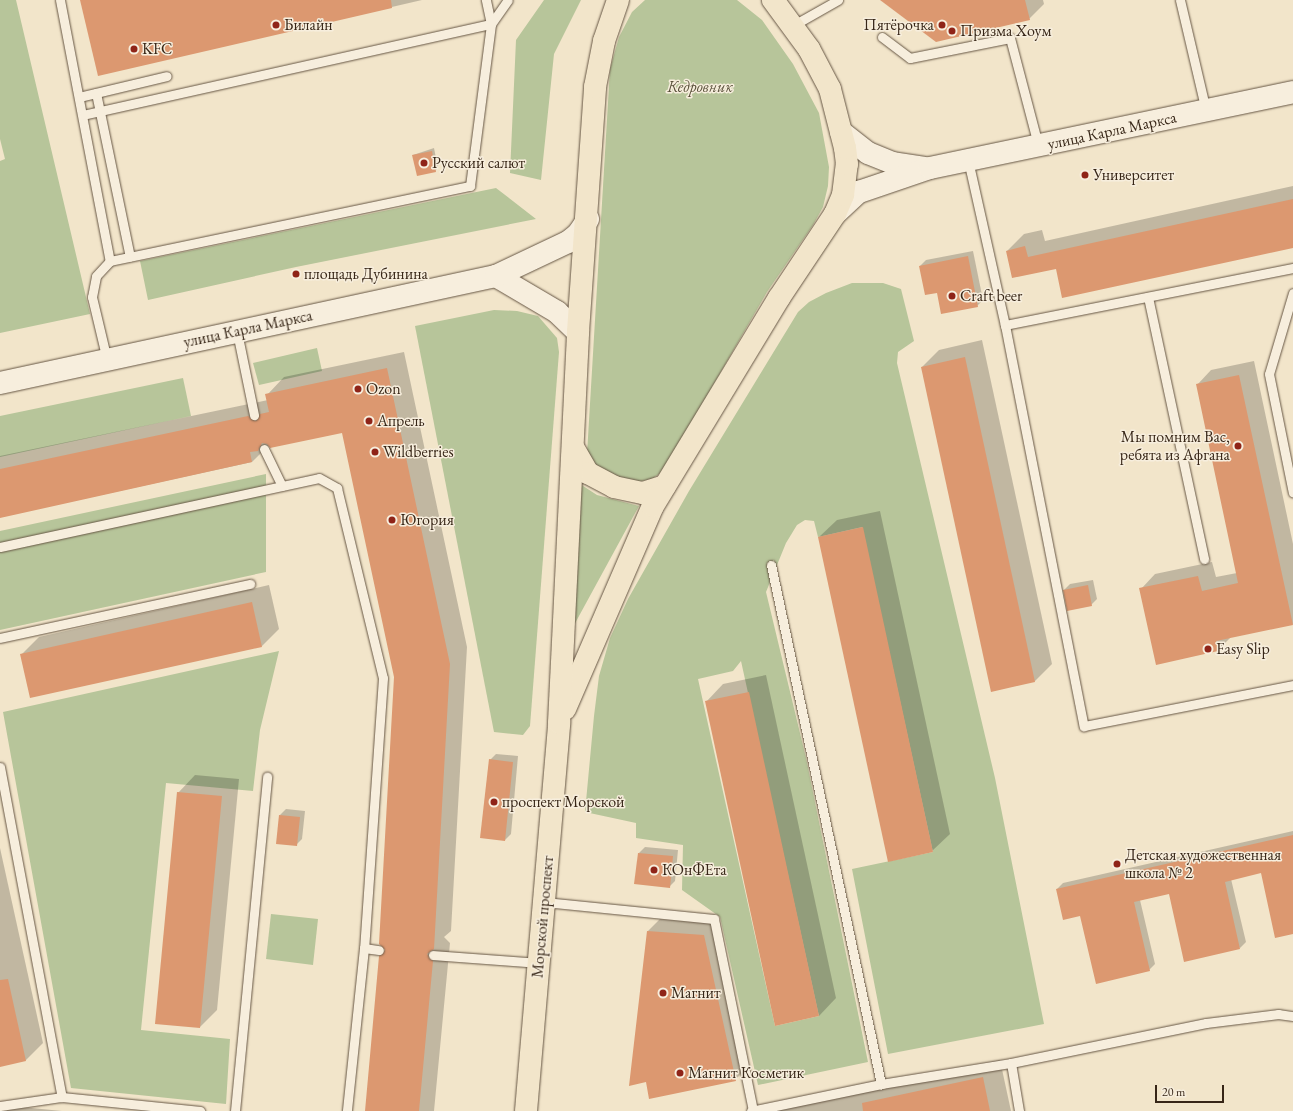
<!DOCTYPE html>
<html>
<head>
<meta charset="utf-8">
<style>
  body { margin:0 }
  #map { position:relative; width:1293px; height:1111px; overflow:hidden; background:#f2e5ca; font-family:"EB Garamond",serif }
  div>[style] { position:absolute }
  .green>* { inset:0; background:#b7c59a }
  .shadow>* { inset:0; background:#0003 }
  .building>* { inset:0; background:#dc9870 }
  .roads { filter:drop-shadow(0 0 1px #665644) drop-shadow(0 0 1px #665644) }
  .lane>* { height:9px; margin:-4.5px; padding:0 4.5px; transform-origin:4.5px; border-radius:4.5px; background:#f7eedd }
  .secondary>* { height:22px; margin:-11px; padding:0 11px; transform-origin:11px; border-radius:11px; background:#f7eedd }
  .primary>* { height:22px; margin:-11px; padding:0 11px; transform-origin:11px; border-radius:11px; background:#f2e5ca }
  .dots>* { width:11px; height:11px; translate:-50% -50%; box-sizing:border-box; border:2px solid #f7eedd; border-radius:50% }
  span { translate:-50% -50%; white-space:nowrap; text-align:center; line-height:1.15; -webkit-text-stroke:3px #f7eedd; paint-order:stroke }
  .poi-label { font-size:16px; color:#372617 }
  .left { translate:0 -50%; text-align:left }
  .right { translate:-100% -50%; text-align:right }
  .park-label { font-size:16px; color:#574e38; font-style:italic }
  .street-label { font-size:16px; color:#372617 }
  .scale { position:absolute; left:1155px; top:1085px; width:69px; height:18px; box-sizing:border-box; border:2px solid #372617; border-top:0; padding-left:5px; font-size:12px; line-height:14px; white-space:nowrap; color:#372617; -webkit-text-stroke:3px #f7eedd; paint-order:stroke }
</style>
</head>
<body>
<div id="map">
  <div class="green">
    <div style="clip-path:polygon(0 0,16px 0,90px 314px,0 333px,0 161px,5px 159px,0 139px)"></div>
    <div style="clip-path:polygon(544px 0,581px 0,554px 54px,541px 180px,510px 173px,516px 40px)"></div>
    <div style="clip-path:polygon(645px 0,737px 0,762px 20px,793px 64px,819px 113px,829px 167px,828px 186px,823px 207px,813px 225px,767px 292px,671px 458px,663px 471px,652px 479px,637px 482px,619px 480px,594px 465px,587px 454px,610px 69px,619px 37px,632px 12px)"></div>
    <div style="clip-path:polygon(496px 188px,536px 219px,296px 267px,148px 300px,140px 261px)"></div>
    <div style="clip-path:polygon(evenodd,852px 283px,883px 283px,901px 289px,914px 341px,898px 352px,897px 363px,995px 778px,1044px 1024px,888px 1054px,852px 869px,933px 852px,862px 527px,818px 537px,814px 521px,805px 520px,797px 525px,786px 543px,766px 592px,806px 758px,868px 1062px,758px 1085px,720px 917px,682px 890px,683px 845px,636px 838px,636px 823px,585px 812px,594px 716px,599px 676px,610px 638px,628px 599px,689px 491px,798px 312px,809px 302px,826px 293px,852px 283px,741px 661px,819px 1016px,775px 1026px,698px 679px,733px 671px,741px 661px)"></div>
    <div style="clip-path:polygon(494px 310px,517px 311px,538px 316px,557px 338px,559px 352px,530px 726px,523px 735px,494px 732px,415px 326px)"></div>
    <div style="clip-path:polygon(317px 348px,322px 371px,259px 385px,253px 363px)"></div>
    <div style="clip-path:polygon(183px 378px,191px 416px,0 457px,0 416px)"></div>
    <div style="clip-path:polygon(266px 474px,266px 572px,0 630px,0 531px)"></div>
    <div style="clip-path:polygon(580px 484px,597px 495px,639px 506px,573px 627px)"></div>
    <div style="clip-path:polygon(279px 651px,260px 730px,253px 791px,166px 783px,141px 1030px,230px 1039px,226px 1104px,71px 1088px,3px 712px)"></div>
    <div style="clip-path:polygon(271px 914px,318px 919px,313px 965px,266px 959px)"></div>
  </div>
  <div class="shadow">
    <div style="clip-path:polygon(81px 0,422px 0,99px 75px)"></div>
    <div style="clip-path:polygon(890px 0,1043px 0,1044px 4px,1029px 19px)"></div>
    <div style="clip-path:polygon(434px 148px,438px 168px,435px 171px,413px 155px)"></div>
    <div style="clip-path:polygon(1293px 186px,1293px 247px,1057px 268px,1007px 251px,1024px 234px,1042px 230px,1045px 241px)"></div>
    <div style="clip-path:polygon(973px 251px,983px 300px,977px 306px,920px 266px,926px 260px)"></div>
    <div style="clip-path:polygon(982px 340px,1052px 664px,1035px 681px,992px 691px,922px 367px,939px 350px)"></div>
    <div style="clip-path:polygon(404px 352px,467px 647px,451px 931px,444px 937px,450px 943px,434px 1111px,366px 1111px,386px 950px,395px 677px,343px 432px,269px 445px,252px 462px,0 517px,0 456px,268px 400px,267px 395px,284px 377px)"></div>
    <div style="clip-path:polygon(1254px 361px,1293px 544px,1293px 624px,1231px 637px,1218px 650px,1141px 589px,1155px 574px,1212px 562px,1216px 577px,1237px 573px,1197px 385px,1211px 370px)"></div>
    <div style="clip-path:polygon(880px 511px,950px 834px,932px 851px,819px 537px,837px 520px)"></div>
    <div style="clip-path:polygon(1093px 580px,1097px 599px,1091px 605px,1064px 590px,1070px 584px)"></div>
    <div style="clip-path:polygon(269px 585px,279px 629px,262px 646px,31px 697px,22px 654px,39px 637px)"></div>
    <div style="clip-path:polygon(766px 675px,836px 998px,819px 1016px,706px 702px,723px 684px)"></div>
    <div style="clip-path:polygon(496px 754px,518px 756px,511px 834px,505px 840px,490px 760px)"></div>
    <div style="clip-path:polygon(195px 775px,239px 779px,217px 1010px,200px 1027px,178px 793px)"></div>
    <div style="clip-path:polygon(286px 809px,305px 811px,302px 839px,296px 845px,280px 815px)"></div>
    <div style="clip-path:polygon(1293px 831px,1293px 933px,1261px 872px,1231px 879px,1246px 942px,1240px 948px,1170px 893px,1140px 900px,1155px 964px,1149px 970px,1081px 915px,1057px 889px,1063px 883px)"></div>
    <div style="clip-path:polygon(645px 847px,678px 850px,675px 881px,669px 887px,639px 853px)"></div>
    <div style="clip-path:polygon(0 848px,43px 1043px,26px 1060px,0 1066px)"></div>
    <div style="clip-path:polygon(660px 919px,716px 924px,747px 1068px,735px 1080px,648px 931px)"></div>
    <div style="clip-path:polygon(1000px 1060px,1011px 1111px,763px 1111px)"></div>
    <div style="clip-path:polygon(11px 1106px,62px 1111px,6px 1111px)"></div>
  </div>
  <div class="building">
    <div style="clip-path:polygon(80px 0,391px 0,392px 8px,98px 76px)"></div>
    <div style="clip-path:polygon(880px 0,1025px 0,1030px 20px,936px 42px)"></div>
    <div style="clip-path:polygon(432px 151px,436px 172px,417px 176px,412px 155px)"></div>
    <div style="clip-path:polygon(1293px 199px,1293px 248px,1062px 298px,1056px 269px,1012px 278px,1006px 251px,1025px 246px,1028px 257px)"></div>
    <div style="clip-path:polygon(968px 256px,978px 307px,941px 314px,937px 293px,925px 295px,919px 266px)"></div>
    <div style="clip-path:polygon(965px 357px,1035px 682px,991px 692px,921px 367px)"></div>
    <div style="clip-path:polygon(387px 368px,450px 664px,434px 949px,427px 954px,433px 961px,419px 1111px,365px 1111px,379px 956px,385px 950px,379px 944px,394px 677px,342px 433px,270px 448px,267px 444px,262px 443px,258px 451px,250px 452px,252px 462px,0 518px,0 469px,248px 416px,256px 421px,260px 414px,269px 412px,265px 394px)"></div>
    <div style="clip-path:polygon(1239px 375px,1293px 625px,1216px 641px,1218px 651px,1156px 665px,1139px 588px,1198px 576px,1202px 591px,1238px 583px,1196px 384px)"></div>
    <div style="clip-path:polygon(863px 527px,933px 852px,888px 862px,818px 537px)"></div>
    <div style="clip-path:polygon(1088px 585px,1092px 606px,1067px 611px,1063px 590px)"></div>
    <div style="clip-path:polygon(252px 602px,262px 647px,30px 698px,20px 654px)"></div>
    <div style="clip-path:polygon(749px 692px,819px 1016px,775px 1026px,705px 701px)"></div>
    <div style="clip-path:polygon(489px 759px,513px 762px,505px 841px,480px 838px)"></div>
    <div style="clip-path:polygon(177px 792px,222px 796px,200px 1028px,155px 1024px)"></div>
    <div style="clip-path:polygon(279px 815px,300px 817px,297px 846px,276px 844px)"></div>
    <div style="clip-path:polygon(1293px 835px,1293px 934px,1275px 938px,1261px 873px,1225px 882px,1240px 949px,1184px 962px,1169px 894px,1134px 902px,1150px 971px,1096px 984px,1080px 916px,1063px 920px,1056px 889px)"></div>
    <div style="clip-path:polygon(638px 853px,673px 856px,670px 888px,634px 884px)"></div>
    <div style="clip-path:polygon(647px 931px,704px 935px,736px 1081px,649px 1099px,646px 1082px,629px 1086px)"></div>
    <div style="clip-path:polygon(8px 979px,26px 1061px,0 1067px,0 980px)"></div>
    <div style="clip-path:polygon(983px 1077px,990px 1111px,863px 1111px,862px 1103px)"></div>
  </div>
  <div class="roads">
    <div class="lane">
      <div style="left:60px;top:0;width:266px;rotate:79.2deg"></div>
      <div style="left:1180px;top:0;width:114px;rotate:76.8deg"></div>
      <div style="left:792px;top:26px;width:53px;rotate:-29.5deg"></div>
      <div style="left:882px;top:37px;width:35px;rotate:37deg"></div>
      <div style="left:910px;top:58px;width:102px;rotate:-11.3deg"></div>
      <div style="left:1010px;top:38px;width:111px;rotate:75.3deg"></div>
      <div style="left:96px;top:93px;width:167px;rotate:78.3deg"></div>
      <div style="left:79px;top:97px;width:90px;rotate:-13.4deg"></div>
      <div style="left:83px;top:115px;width:418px;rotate:-12.6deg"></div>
      <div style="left:491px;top:24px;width:29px;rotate:-55deg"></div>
      <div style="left:968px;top:160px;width:169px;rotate:77.4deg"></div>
      <div style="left:1005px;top:325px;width:409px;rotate:78.9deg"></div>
      <div style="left:1084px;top:726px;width:213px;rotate:-11.1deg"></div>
      <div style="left:1293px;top:293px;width:84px;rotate:106.5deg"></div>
      <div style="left:1269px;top:374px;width:121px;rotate:78.6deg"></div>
      <div style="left:1148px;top:297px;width:268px;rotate:77.9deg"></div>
      <div style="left:1005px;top:325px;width:294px;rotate:-11.2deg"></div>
      <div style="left:237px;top:332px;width:85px;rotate:78.4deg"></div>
      <div style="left:107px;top:360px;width:65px;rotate:-103.4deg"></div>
      <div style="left:92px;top:297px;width:21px;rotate:-79deg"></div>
      <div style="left:96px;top:276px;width:21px;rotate:-47deg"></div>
      <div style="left:110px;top:261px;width:368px;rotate:-11.8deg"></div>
      <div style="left:470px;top:186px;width:163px;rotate:-82.6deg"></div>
      <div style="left:491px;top:24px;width:25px;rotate:-102deg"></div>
      <div style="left:264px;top:449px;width:41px;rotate:64.1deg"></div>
      <div style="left:0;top:547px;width:326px;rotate:-12.2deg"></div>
      <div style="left:319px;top:478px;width:21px;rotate:29deg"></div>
      <div style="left:337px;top:488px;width:195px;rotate:76.4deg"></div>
      <div style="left:383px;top:678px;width:271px;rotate:94deg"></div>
      <div style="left:364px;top:948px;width:164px;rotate:96deg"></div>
      <div style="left:771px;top:565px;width:531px;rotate:78.03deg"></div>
      <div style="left:0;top:638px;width:256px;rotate:-12.2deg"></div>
      <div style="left:0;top:767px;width:336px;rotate:79.4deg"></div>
      <div style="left:62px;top:1097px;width:139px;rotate:5.8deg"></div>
      <div style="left:544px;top:902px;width:171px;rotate:5.7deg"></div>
      <div style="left:714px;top:919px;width:196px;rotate:78.5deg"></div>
      <div style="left:364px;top:948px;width:15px;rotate:8deg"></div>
      <div style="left:433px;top:955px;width:106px;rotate:4.3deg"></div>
      <div style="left:1011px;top:1063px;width:199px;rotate:-11.6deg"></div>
      <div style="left:1206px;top:1023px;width:73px;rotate:-7.1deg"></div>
      <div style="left:1278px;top:1014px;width:15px;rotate:8deg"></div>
      <div style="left:0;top:1106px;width:63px;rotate:-8.3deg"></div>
      <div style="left:235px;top:1111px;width:336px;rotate:-84.5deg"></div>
      <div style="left:751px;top:1111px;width:133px;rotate:-11.7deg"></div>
      <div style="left:881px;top:1084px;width:132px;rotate:-9.2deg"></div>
      <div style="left:1011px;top:1063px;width:49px;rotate:80.5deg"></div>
    </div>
    <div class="secondary">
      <div style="left:841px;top:132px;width:34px;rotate:38deg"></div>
      <div style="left:868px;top:153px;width:27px;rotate:22deg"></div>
      <div style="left:893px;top:163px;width:30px;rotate:9deg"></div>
      <div style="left:835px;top:214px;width:33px;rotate:-43deg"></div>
      <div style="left:859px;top:192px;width:75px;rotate:-18.7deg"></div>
      <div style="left:930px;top:168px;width:371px;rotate:-11.8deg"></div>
      <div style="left:496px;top:276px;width:71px;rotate:30.5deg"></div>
      <div style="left:557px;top:312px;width:29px;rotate:44deg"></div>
      <div style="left:0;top:383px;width:507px;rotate:-12.17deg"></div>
      <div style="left:496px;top:276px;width:80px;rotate:-25.3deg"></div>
      <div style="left:568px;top:242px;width:13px;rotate:-39deg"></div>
      <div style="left:578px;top:234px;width:18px;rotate:-56deg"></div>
    </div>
    <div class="primary">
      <div style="left:574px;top:449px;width:28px;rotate:60deg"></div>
      <div style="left:588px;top:473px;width:30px;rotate:28deg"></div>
      <div style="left:614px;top:487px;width:30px;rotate:12deg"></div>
      <div style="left:643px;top:493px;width:23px;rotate:-18deg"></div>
      <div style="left:565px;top:709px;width:221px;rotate:-66.6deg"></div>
      <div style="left:653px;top:506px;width:243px;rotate:-58.8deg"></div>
      <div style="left:779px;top:298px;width:101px;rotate:-56.3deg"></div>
      <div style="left:835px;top:214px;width:21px;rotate:-67deg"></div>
      <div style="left:843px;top:195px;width:31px;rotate:-83deg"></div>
      <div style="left:847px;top:164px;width:16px;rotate:-97deg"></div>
      <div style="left:845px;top:148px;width:61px;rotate:-104.3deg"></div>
      <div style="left:830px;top:89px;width:45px;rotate:-117.7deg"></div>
      <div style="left:809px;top:49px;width:61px;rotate:-126.3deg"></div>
      <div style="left:526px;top:1111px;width:389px;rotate:-85.1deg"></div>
      <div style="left:559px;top:723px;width:391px;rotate:-87.2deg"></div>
      <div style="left:578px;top:332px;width:246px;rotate:-86deg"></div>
      <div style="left:595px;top:87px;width:47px;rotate:-78.9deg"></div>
      <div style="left:604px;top:41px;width:43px;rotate:-71.1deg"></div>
    </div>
  </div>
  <div class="dots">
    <div style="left:276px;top:25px;background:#8f2418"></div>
    <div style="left:942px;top:25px;background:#8f2418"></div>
    <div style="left:952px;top:31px;background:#8f2418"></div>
    <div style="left:134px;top:49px;background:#8f2418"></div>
    <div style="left:424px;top:163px;background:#8f2418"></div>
    <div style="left:1085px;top:175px;background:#8f2418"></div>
    <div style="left:296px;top:274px;background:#8f2418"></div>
    <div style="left:952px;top:296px;background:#8f2418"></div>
    <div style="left:358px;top:389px;background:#8f2418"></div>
    <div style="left:369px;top:421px;background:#8f2418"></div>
    <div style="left:1238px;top:446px;background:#8f2418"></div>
    <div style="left:375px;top:452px;background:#8f2418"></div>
    <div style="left:392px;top:520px;background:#8f2418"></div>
    <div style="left:1208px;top:649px;background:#8f2418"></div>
    <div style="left:494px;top:802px;background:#8f2418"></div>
    <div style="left:1117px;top:864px;background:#8f2418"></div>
    <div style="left:654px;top:870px;background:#8f2418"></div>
    <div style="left:663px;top:993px;background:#8f2418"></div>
    <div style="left:680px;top:1073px;background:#8f2418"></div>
  </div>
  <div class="poi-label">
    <span class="left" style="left:284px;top:25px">Билайн</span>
    <span class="right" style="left:934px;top:25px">Пятёрочка</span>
    <span class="left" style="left:960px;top:31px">Призма Хоум</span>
    <span class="left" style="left:142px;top:49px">KFC</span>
    <span class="left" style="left:432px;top:163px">Русский салют</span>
    <span class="left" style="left:1093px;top:175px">Университет</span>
    <span class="left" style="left:304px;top:274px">площадь Дубинина</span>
    <span class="left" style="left:960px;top:296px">Craft beer</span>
    <span class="left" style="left:366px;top:389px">Ozon</span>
    <span class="left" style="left:377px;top:421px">Апрель</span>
    <span class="right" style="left:1230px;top:446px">Мы помним Вас,<br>ребята из Афгана</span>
    <span class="left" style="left:383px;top:452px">Wildberries</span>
    <span class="left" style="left:400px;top:520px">Югория</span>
    <span class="left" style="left:1216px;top:649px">Easy Slip</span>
    <span class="left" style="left:502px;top:802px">проспект Морской</span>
    <span class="left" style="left:1125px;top:864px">Детская художественная<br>школа № 2</span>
    <span class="left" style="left:662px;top:870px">КОнФЕта</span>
    <span class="left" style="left:671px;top:993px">Магнит</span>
    <span class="left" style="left:688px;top:1073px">Магнит Косметик</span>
  </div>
  <div class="park-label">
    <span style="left:700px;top:87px">Кедровник</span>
  </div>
  <div class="street-label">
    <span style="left:1112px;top:131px;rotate:-12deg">улица Карла Маркса</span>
    <span style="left:248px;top:329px;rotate:-12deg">улица Карла Маркса</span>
    <span style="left:543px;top:917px;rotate:-85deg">Морской проспект</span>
  </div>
  <div class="scale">20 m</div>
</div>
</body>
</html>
